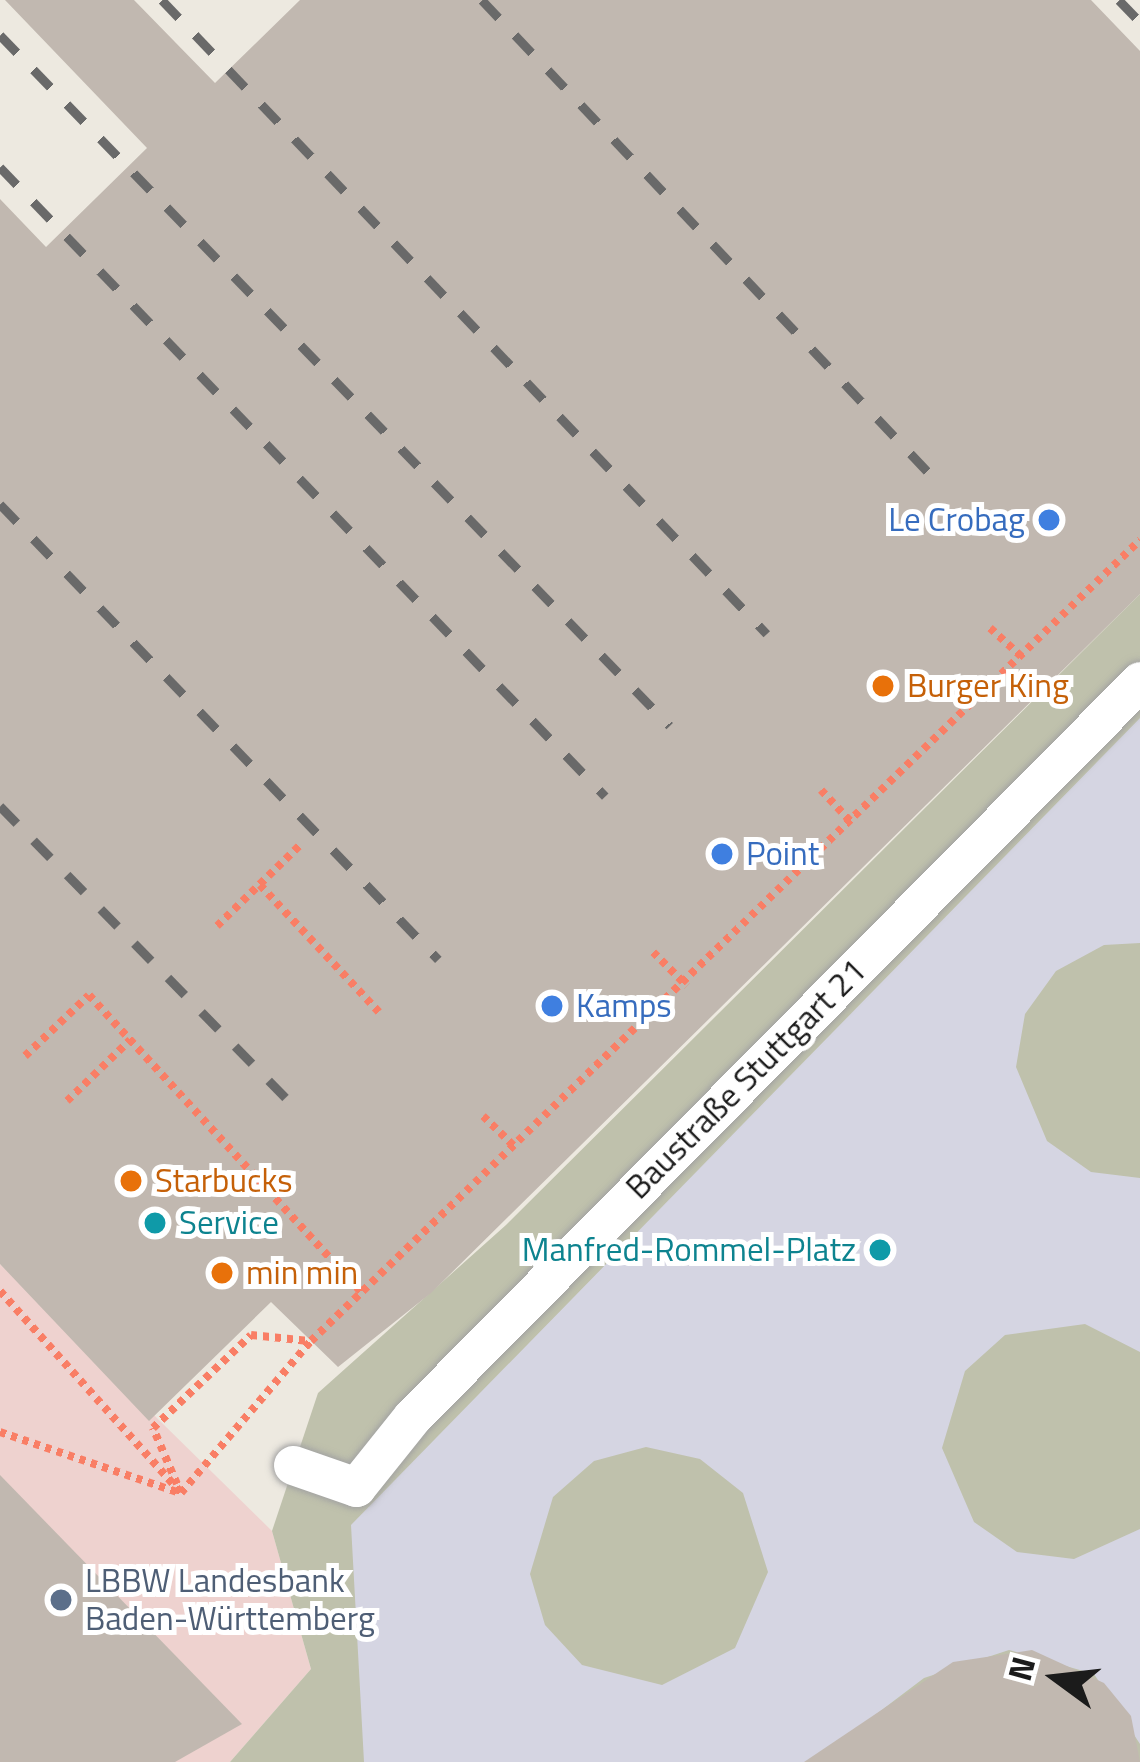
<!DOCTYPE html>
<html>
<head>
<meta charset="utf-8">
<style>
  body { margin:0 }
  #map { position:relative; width:1140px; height:1762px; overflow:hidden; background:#ede9e0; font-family:"Titillium Web",sans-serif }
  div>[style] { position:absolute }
  .commercial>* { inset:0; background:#eed2cf }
  .construction>* { inset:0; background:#bfc1ac }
  .plaza>* { inset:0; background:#d5d5e2 }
  .building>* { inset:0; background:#c1b8b0 }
  .path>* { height:8px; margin-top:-4px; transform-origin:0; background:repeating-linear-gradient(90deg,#f97e65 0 6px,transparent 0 12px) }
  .roads { filter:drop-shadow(0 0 3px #a2a2a2) drop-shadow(0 0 3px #a2a2a2) }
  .service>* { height:39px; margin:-19.5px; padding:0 19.5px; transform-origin:19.5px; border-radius:19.5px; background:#fff }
  .rail>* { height:9px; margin-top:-4.5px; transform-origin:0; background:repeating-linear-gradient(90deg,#696969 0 24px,transparent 0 48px) }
  .dots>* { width:33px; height:33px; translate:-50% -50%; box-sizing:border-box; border:6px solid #fff; border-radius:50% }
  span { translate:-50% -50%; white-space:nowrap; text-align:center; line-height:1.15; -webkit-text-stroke:10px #fff; paint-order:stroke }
  .shop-label { font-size:33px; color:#366cbe }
  .right { translate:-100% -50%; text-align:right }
  .left { translate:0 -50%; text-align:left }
  .food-label { font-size:33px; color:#c56008 }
  .street-label { font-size:33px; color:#1b1b1b }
  .culture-label { font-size:33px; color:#0d838f }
  .service-label { font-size:33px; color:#4e5e75 }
  .north { position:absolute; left:996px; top:1618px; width:120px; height:120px; -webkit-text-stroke:9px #fff; paint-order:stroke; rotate:285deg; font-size:33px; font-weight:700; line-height:48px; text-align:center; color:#1b1b1b }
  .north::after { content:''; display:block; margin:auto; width:42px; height:54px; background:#1b1b1b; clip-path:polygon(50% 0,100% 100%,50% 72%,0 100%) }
</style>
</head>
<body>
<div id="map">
  <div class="commercial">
    <div style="clip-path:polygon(0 1264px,272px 1531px,311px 1669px,230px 1762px,0 1762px)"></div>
  </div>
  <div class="construction">
    <div style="clip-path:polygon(1140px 594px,1140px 1762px,230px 1762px,311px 1669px,272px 1531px,318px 1393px,506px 1225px)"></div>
  </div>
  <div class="plaza">
    <div style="clip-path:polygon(evenodd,1140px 718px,1140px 943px,1104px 945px,1056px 971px,1025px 1014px,1016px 1067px,1047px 1141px,1091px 1172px,1140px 1178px,1140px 1352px,1085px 1324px,1005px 1335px,965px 1371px,942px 1448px,974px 1522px,1017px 1552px,1074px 1559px,1140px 1529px,1140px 1744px,1094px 1674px,1009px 1650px,924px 1678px,813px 1762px,364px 1762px,351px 1525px,1140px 718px,646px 1447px,700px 1459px,743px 1493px,768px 1572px,735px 1648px,662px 1685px,582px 1665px,545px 1625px,530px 1574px,553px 1497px,594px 1461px,646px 1447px)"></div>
  </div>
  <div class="building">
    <div style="clip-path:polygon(5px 0,134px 0,215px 83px,300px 0,1091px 0,1140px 51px,1140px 594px,431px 1293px,338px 1367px,271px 1302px,149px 1421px,0 1264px,0 199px,46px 247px,147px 148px)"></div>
    <div style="clip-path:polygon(0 1475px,242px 1724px,175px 1762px,0 1762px)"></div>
    <div style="clip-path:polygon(1032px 1650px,1104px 1683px,1131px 1716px,1140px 1762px,804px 1762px,953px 1662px)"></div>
  </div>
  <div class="path">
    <div style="left:990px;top:628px;width:43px;rotate:42.2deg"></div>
    <div style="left:821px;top:790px;width:47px;rotate:46.7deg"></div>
    <div style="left:260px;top:885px;width:174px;rotate:46.9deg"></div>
    <div style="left:217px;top:926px;width:117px;rotate:-44.3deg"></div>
    <div style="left:653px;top:952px;width:48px;rotate:45deg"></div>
    <div style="left:25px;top:1056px;width:88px;rotate:-43.6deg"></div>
    <div style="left:89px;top:995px;width:406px;rotate:47.5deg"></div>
    <div style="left:67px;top:1101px;width:88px;rotate:-44.1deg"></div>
    <div style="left:483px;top:1116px;width:46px;rotate:44.1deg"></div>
    <div style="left:0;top:1291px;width:271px;rotate:48.1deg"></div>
    <div style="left:0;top:1432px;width:190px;rotate:18.7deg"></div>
    <div style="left:177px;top:1484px;width:61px;rotate:-113.2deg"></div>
    <div style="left:153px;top:1428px;width:135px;rotate:-43.5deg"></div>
    <div style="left:251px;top:1335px;width:58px;rotate:5.9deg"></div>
    <div style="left:181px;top:1493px;width:200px;rotate:-49.5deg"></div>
    <div style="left:311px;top:1341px;width:1153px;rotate:-44.02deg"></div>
  </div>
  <div class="roads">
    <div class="service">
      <div style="left:293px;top:1465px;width:67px;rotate:19.2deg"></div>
      <div style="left:356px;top:1487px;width:90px;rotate:-51.3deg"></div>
      <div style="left:412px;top:1417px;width:1035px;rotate:-45.31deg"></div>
    </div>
  </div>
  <div class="rail">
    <div style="left:162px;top:0;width:876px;rotate:46.34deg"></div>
    <div style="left:482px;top:0;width:651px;rotate:46.62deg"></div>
    <div style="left:1119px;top:0;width:30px;rotate:46deg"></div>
    <div style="left:0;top:35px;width:962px;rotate:45.88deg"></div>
    <div style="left:0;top:167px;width:873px;rotate:46.11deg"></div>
    <div style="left:0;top:504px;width:632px;rotate:46.09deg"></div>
    <div style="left:0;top:806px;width:416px;rotate:45.6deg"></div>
  </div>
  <div class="dots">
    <div style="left:1049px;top:520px;background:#3f7fe0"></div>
    <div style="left:883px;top:686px;background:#e8710a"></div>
    <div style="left:722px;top:854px;background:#3f7fe0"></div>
    <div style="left:552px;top:1006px;background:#3f7fe0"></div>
    <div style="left:131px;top:1181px;background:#e8710a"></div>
    <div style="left:155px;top:1223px;background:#0f9aa8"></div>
    <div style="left:880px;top:1250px;background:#0f9aa8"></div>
    <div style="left:222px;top:1273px;background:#e8710a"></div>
    <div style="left:61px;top:1600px;background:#5c6f8a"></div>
  </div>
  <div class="shop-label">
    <span class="right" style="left:1025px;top:520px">Le Crobag</span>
    <span class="left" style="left:746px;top:854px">Point</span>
    <span class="left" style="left:576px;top:1006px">Kamps</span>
  </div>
  <div class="food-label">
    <span class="left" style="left:907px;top:686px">Burger King</span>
    <span class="left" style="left:155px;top:1181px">Starbucks</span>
    <span class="left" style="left:246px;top:1273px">min min</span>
  </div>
  <div class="street-label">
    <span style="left:746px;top:1079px;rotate:-45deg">Baustraße Stuttgart 21</span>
  </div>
  <div class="culture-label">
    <span class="left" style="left:179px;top:1223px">Service</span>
    <span class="right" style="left:856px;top:1250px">Manfred-Rommel-Platz</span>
  </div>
  <div class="service-label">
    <span class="left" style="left:85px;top:1600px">LBBW Landesbank<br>Baden-Württemberg</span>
  </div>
  <div class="north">N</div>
</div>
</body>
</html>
